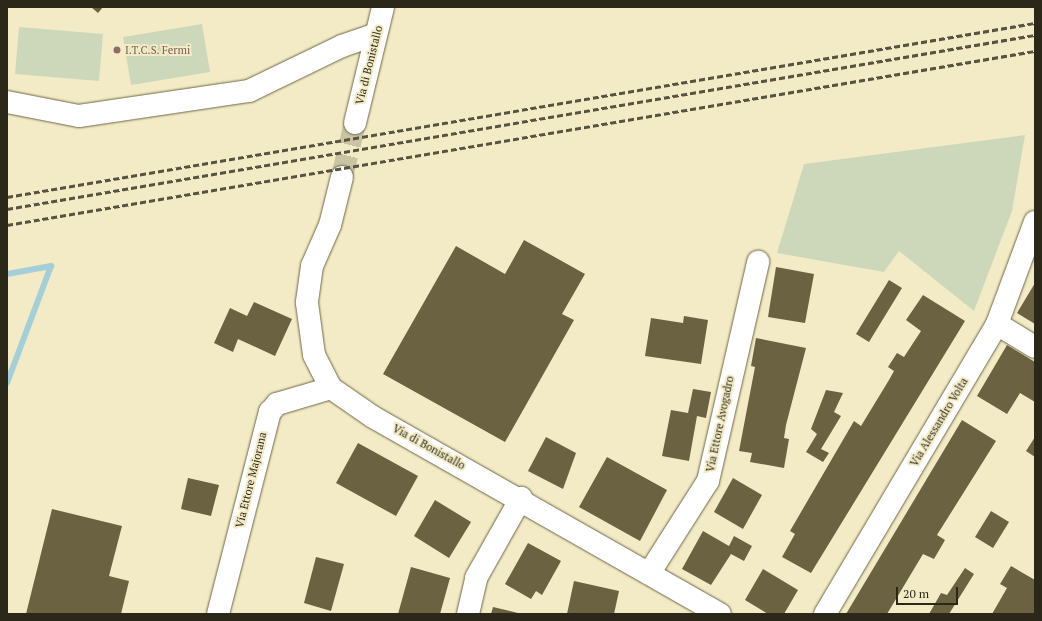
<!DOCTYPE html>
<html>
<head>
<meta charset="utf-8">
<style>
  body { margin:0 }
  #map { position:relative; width:1042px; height:621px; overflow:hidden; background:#f3ebc6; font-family:"PT Serif",serif }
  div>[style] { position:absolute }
  .green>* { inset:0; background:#cdd8ba }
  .stream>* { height:6px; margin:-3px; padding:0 3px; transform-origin:3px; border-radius:3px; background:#a5cfd8 }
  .building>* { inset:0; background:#6a6241 }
  .minor-tunnel>* { height:22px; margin-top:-11px; transform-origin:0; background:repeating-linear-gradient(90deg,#cbc4a4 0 22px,transparent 0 33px) }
  .roads { filter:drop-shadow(0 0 1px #6d6644) drop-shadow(0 0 1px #6d6644) }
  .minor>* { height:22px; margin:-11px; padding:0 11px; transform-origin:11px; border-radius:11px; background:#fff }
  .rail>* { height:3px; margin-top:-1.5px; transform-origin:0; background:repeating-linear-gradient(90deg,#575340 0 6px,transparent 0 9px) }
  .dots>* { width:11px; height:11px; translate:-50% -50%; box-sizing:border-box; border:2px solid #f3ebc6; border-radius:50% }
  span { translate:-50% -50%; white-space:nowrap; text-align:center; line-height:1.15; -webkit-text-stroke:4px #f3ebc6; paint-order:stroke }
  .education-label { font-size:11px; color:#785e54 }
  .left { translate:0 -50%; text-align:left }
  .street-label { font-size:11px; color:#2b281a }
  .frame { position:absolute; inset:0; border:8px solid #2b281a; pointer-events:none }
  .scale { position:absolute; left:896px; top:587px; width:62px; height:18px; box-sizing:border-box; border:2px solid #2b281a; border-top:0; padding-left:5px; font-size:12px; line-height:14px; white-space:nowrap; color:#2b281a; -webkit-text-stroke:3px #f3ebc6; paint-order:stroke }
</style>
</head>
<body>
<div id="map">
  <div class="green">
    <div style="clip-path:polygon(202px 24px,210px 72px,131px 85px,123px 37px)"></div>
    <div style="clip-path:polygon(19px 27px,103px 34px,99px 81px,15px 74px)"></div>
    <div style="clip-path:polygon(1025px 135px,1012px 211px,974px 311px,899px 251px,884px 272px,777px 253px,804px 164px)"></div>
  </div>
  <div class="stream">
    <div style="left:7px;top:274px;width:45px;rotate:-10.3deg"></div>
    <div style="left:7px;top:383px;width:125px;rotate:-69.4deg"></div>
  </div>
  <div class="building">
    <div style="clip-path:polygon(91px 7px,103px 7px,98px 13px)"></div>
    <div style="clip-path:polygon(524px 240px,585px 274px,562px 314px,574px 320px,505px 442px,383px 374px,456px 246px,505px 274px)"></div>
    <div style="clip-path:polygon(776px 267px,814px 274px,805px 323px,768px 317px)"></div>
    <div style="clip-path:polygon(889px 280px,902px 288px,869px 342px,856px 334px)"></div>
    <div style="clip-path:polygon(1035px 283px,1035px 324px,1017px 313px)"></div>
    <div style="clip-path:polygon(923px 295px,965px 321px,811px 573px,782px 557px,795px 534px,790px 531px,854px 421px,861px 426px,889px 380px,894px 371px,888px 367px,897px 353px,904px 357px,921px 331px,906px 320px)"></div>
    <div style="clip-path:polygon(254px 302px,292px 319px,275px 356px,238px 339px,233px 352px,214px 343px,230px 308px,247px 316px)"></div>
    <div style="clip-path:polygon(684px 316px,708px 320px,701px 364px,645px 356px,651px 318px,683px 323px)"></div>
    <div style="clip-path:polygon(756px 338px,806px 348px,786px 425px,784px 438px,789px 439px,784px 468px,750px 462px,752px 453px,739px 451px,755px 367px,751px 366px)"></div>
    <div style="clip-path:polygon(1007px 345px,1035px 362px,1035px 402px,1020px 393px,1007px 414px,977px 396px)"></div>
    <div style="clip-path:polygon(693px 389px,711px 392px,706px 418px,697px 416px,689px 461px,662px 456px,671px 410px,688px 413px)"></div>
    <div style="clip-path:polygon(826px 390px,843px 393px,834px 412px,841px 416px,821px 449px,829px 453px,823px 462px,806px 452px,817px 434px,811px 429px)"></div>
    <div style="clip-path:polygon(962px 420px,996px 441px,937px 535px,945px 540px,934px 559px,923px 554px,887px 614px,846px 614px)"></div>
    <div style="clip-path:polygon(546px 437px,576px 453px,563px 489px,528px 471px)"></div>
    <div style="clip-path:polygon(1035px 437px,1035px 457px,1026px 451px)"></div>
    <div style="clip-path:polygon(358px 443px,418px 476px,396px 516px,336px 483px)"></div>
    <div style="clip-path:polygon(607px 457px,667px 490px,640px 541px,579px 507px)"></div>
    <div style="clip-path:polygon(188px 478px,219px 485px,211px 516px,181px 509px)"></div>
    <div style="clip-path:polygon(733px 478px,762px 495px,743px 529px,714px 512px)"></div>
    <div style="clip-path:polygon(435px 500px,471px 522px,449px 558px,414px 536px)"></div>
    <div style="clip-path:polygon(52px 509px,122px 526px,109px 576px,129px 581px,121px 614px,26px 614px)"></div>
    <div style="clip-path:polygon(991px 511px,1009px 522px,993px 548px,975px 537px)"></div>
    <div style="clip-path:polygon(703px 531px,729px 546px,734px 536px,752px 546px,744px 561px,731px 554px,711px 585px,682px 569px)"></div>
    <div style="clip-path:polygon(528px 543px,561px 561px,542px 595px,536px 591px,531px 599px,505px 584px)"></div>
    <div style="clip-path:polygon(316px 557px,344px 564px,331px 611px,304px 603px)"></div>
    <div style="clip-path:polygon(1011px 566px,1035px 580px,1034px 614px,992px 614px,1007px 588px,1000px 584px)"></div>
    <div style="clip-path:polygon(411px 567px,450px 578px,440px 614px,398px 614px)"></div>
    <div style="clip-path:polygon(965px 568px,974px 574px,949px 614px,929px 614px,941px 593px,947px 595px)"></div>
    <div style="clip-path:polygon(763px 569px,798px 590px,784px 614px,768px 614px,745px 600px)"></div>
    <div style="clip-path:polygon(574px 581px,619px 591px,614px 614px,567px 614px)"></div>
    <div style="clip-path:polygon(493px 607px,518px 613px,518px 614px,491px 614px)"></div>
  </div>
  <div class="minor-tunnel">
    <div style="left:342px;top:177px;width:56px;rotate:-76.5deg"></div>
  </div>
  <div class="roads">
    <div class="minor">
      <div style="left:7px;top:102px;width:73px;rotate:11deg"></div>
      <div style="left:79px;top:116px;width:172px;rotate:-8.4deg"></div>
      <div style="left:249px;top:91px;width:103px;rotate:-25.8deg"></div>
      <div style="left:342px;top:46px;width:34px;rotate:-19deg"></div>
      <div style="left:355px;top:123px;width:119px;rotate:-76.4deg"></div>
      <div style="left:342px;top:177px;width:49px;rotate:104deg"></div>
      <div style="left:330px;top:225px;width:45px;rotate:113.7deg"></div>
      <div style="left:312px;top:266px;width:37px;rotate:98deg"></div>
      <div style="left:307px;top:303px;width:52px;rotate:82.3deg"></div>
      <div style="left:314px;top:355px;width:37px;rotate:63deg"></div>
      <div style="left:331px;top:388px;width:51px;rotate:34.6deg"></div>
      <div style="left:373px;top:417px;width:399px;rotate:29.6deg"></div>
      <div style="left:997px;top:324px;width:44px;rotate:31.2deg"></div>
      <div style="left:650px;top:572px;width:108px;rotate:-57.5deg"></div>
      <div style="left:708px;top:481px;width:225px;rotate:-77.1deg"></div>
      <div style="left:218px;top:614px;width:209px;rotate:-75.6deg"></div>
      <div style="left:270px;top:412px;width:11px;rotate:-49deg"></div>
      <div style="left:277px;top:404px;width:56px;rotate:-16.5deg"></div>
      <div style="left:468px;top:614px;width:37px;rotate:-77deg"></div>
      <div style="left:476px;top:578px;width:92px;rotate:-60.6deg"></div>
      <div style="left:825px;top:614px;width:337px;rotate:-59.3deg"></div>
      <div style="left:997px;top:324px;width:109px;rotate:-69.6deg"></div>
    </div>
  </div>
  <div class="rail">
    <div style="left:7px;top:197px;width:1043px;rotate:-9.61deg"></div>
    <div style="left:7px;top:209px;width:1043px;rotate:-9.61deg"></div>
    <div style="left:7px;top:225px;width:1043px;rotate:-9.61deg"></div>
  </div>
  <div class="dots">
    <div style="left:117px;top:50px;background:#8d6e63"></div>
  </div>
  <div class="education-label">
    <span class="left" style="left:125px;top:50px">I.T.C.S. Fermi</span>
  </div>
  <div class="street-label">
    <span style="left:369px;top:65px;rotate:-76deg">Via di Bonistallo</span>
    <span style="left:939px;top:422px;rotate:-59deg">Via Alessandro Volta</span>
    <span style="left:720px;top:424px;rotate:-78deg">Via Ettore Avogadro</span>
    <span style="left:429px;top:447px;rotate:29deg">Via di Bonistallo</span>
    <span style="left:251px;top:480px;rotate:-76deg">Via Ettore Majorana</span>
  </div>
  <div class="frame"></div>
  <div class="scale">20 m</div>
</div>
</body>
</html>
